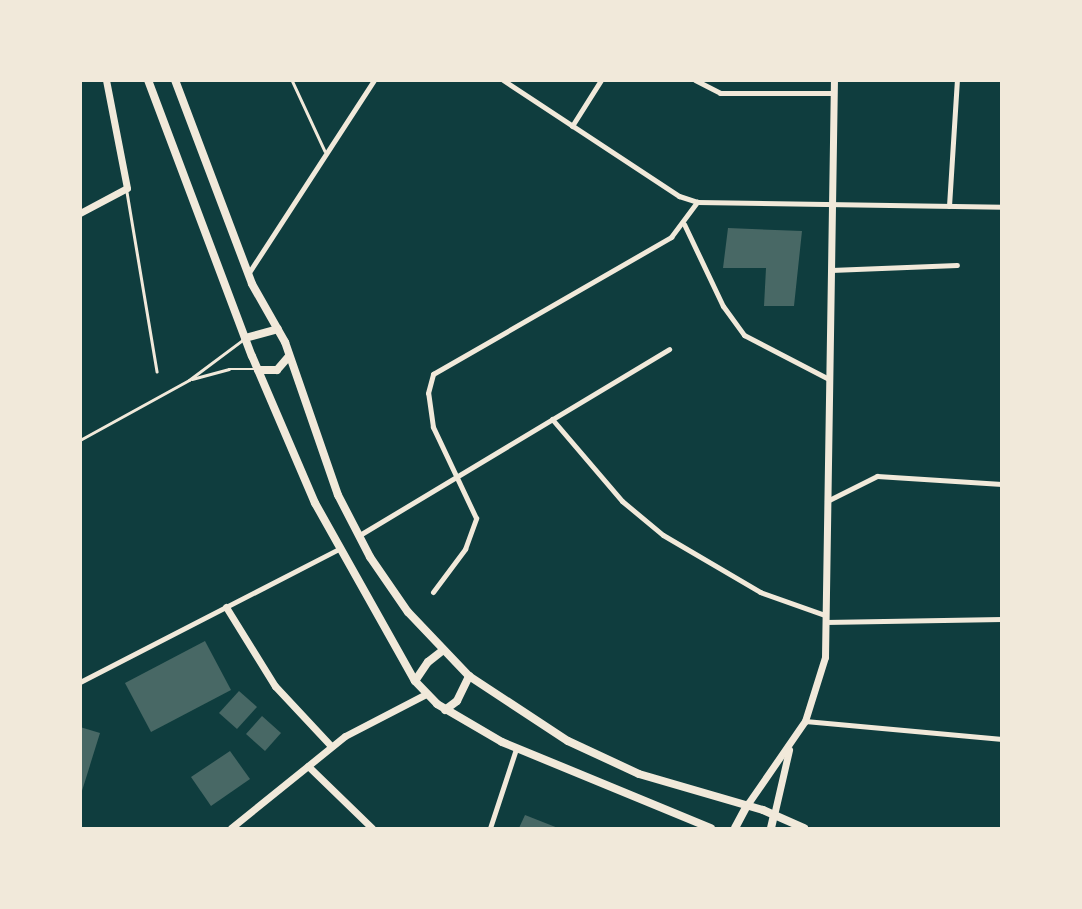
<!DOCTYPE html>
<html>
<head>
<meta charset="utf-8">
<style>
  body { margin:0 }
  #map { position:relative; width:1082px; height:909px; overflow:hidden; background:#0f3d3e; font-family:Barlow,sans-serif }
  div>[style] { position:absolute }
  .building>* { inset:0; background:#486865 }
  .service>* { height:2.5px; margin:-1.25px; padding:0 1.25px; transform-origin:1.25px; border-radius:1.25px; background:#f1e9da }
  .minor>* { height:5px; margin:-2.5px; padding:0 2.5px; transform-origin:2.5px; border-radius:2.5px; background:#f1e9da }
  .tertiary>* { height:7px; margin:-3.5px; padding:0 3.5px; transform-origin:3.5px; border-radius:3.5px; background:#f1e9da }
  .secondary>* { height:8px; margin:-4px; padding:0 4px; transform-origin:4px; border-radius:4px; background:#f1e9da }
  span { translate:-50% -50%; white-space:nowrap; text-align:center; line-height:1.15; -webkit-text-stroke:6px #f1e9da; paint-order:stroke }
  .frame { position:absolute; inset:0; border:82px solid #f1e9da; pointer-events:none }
</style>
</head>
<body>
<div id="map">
  <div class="building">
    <div style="clip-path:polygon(728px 228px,802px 231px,794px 306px,764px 306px,766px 268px,723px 268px)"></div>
    <div style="clip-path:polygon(205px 641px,231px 690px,151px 732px,125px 683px)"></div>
    <div style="clip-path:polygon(239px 691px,257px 707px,237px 729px,219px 713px)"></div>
    <div style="clip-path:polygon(262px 716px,281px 733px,265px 751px,246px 734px)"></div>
    <div style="clip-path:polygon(80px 727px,100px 733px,81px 794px,80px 794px)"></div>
    <div style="clip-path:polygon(230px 751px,250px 779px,211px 806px,191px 777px)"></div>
    <div style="clip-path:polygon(525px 815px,558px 828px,519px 828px)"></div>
  </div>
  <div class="service">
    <div style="left:292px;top:80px;width:78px;rotate:65.1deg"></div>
    <div style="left:127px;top:192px;width:182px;rotate:80.5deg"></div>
    <div style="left:192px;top:379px;width:38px;rotate:-15deg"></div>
    <div style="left:229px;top:369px;width:25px"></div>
    <div style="left:80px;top:440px;width:124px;rotate:-28.8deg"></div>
    <div style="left:189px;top:380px;width:69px;rotate:-36.7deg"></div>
  </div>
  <div class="minor">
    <div style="left:503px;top:80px;width:211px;rotate:33.4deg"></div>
    <div style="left:679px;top:196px;width:19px;rotate:18deg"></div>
    <div style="left:697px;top:202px;width:305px;rotate:0.9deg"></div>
    <div style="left:695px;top:80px;width:28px;rotate:27deg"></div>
    <div style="left:720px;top:93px;width:114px"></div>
    <div style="left:572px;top:126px;width:54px;rotate:-57.8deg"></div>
    <div style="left:949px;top:206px;width:126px;rotate:-86.4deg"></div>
    <div style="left:684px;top:224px;width:91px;rotate:64.6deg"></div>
    <div style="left:723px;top:306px;width:36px;rotate:54deg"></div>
    <div style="left:744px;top:335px;width:96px;rotate:27.4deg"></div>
    <div style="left:831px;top:270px;width:126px;rotate:-2.3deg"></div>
    <div style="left:248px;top:274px;width:231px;rotate:-57deg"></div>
    <div style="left:552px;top:419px;width:108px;rotate:49.5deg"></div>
    <div style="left:622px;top:501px;width:53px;rotate:39.7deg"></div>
    <div style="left:663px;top:535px;width:113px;rotate:30.4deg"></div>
    <div style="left:760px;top:592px;width:69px;rotate:19.5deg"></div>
    <div style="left:827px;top:501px;width:56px;rotate:-26.6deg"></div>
    <div style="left:877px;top:476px;width:125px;rotate:3.7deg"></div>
    <div style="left:358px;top:536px;width:363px;rotate:-31deg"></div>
    <div style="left:433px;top:592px;width:54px;rotate:-53.3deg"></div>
    <div style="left:465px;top:549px;width:33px;rotate:-70deg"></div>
    <div style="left:476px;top:518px;width:101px;rotate:-115.3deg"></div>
    <div style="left:433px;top:427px;width:34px;rotate:-98deg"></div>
    <div style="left:428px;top:393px;width:20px;rotate:-75deg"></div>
    <div style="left:433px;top:374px;width:275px;rotate:-29.9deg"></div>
    <div style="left:671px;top:237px;width:44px;rotate:-53.4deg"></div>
    <div style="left:825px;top:622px;width:177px;rotate:-1deg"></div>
    <div style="left:80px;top:682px;width:289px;rotate:-27.2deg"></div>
    <div style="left:805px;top:721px;width:198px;rotate:5.2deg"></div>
    <div style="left:490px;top:828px;width:83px;rotate:-71.8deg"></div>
  </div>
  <div class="tertiary">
    <div style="left:80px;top:213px;width:53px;rotate:-28deg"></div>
    <div style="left:127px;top:188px;width:110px;rotate:-101deg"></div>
    <div style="left:226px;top:607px;width:93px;rotate:58.2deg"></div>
    <div style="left:275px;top:686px;width:82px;rotate:47deg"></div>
    <div style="left:308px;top:766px;width:89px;rotate:44.1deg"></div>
    <div style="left:747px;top:805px;width:102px;rotate:-55.4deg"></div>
    <div style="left:805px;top:721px;width:67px;rotate:-72.6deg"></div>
    <div style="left:825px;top:657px;width:577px;rotate:-89.11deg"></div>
    <div style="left:774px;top:815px;width:67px;rotate:-77deg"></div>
    <div style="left:231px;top:828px;width:146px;rotate:-38.9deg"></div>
    <div style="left:345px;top:736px;width:91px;rotate:-27.4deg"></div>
  </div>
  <div class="secondary">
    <div style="left:148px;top:80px;width:295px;rotate:69.4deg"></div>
    <div style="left:252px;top:356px;width:160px;rotate:66.8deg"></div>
    <div style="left:315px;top:503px;width:204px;rotate:60.7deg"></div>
    <div style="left:415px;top:681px;width:32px;rotate:46deg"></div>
    <div style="left:437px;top:704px;width:75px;rotate:30.3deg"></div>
    <div style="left:502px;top:742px;width:226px;rotate:22.4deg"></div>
    <div style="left:175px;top:80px;width:218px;rotate:69.3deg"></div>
    <div style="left:252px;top:284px;width:67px;rotate:60.4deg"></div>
    <div style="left:285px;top:342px;width:162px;rotate:70.9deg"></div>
    <div style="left:338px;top:495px;width:70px;rotate:62.7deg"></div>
    <div style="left:370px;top:557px;width:67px;rotate:55.4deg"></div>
    <div style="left:408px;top:612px;width:88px;rotate:46.4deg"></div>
    <div style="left:469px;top:676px;width:118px;rotate:33.3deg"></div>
    <div style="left:568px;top:741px;width:78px;rotate:24.9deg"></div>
    <div style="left:639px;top:774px;width:129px;rotate:16.2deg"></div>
    <div style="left:763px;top:810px;width:45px;rotate:23.7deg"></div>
    <div style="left:245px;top:338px;width:34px;rotate:-15deg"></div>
    <div style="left:258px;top:370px;width:19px"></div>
    <div style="left:277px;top:370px;width:18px;rotate:-49deg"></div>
    <div style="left:415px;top:681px;width:23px;rotate:-56deg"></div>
    <div style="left:428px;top:662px;width:18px;rotate:-38deg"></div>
    <div style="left:445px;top:710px;width:15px;rotate:-37deg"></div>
    <div style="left:457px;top:701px;width:28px;rotate:-64deg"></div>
    <div style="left:735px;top:828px;width:26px;rotate:-62deg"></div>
    <div style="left:771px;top:828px;width:13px;rotate:-77deg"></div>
  </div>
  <div class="frame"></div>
</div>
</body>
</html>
